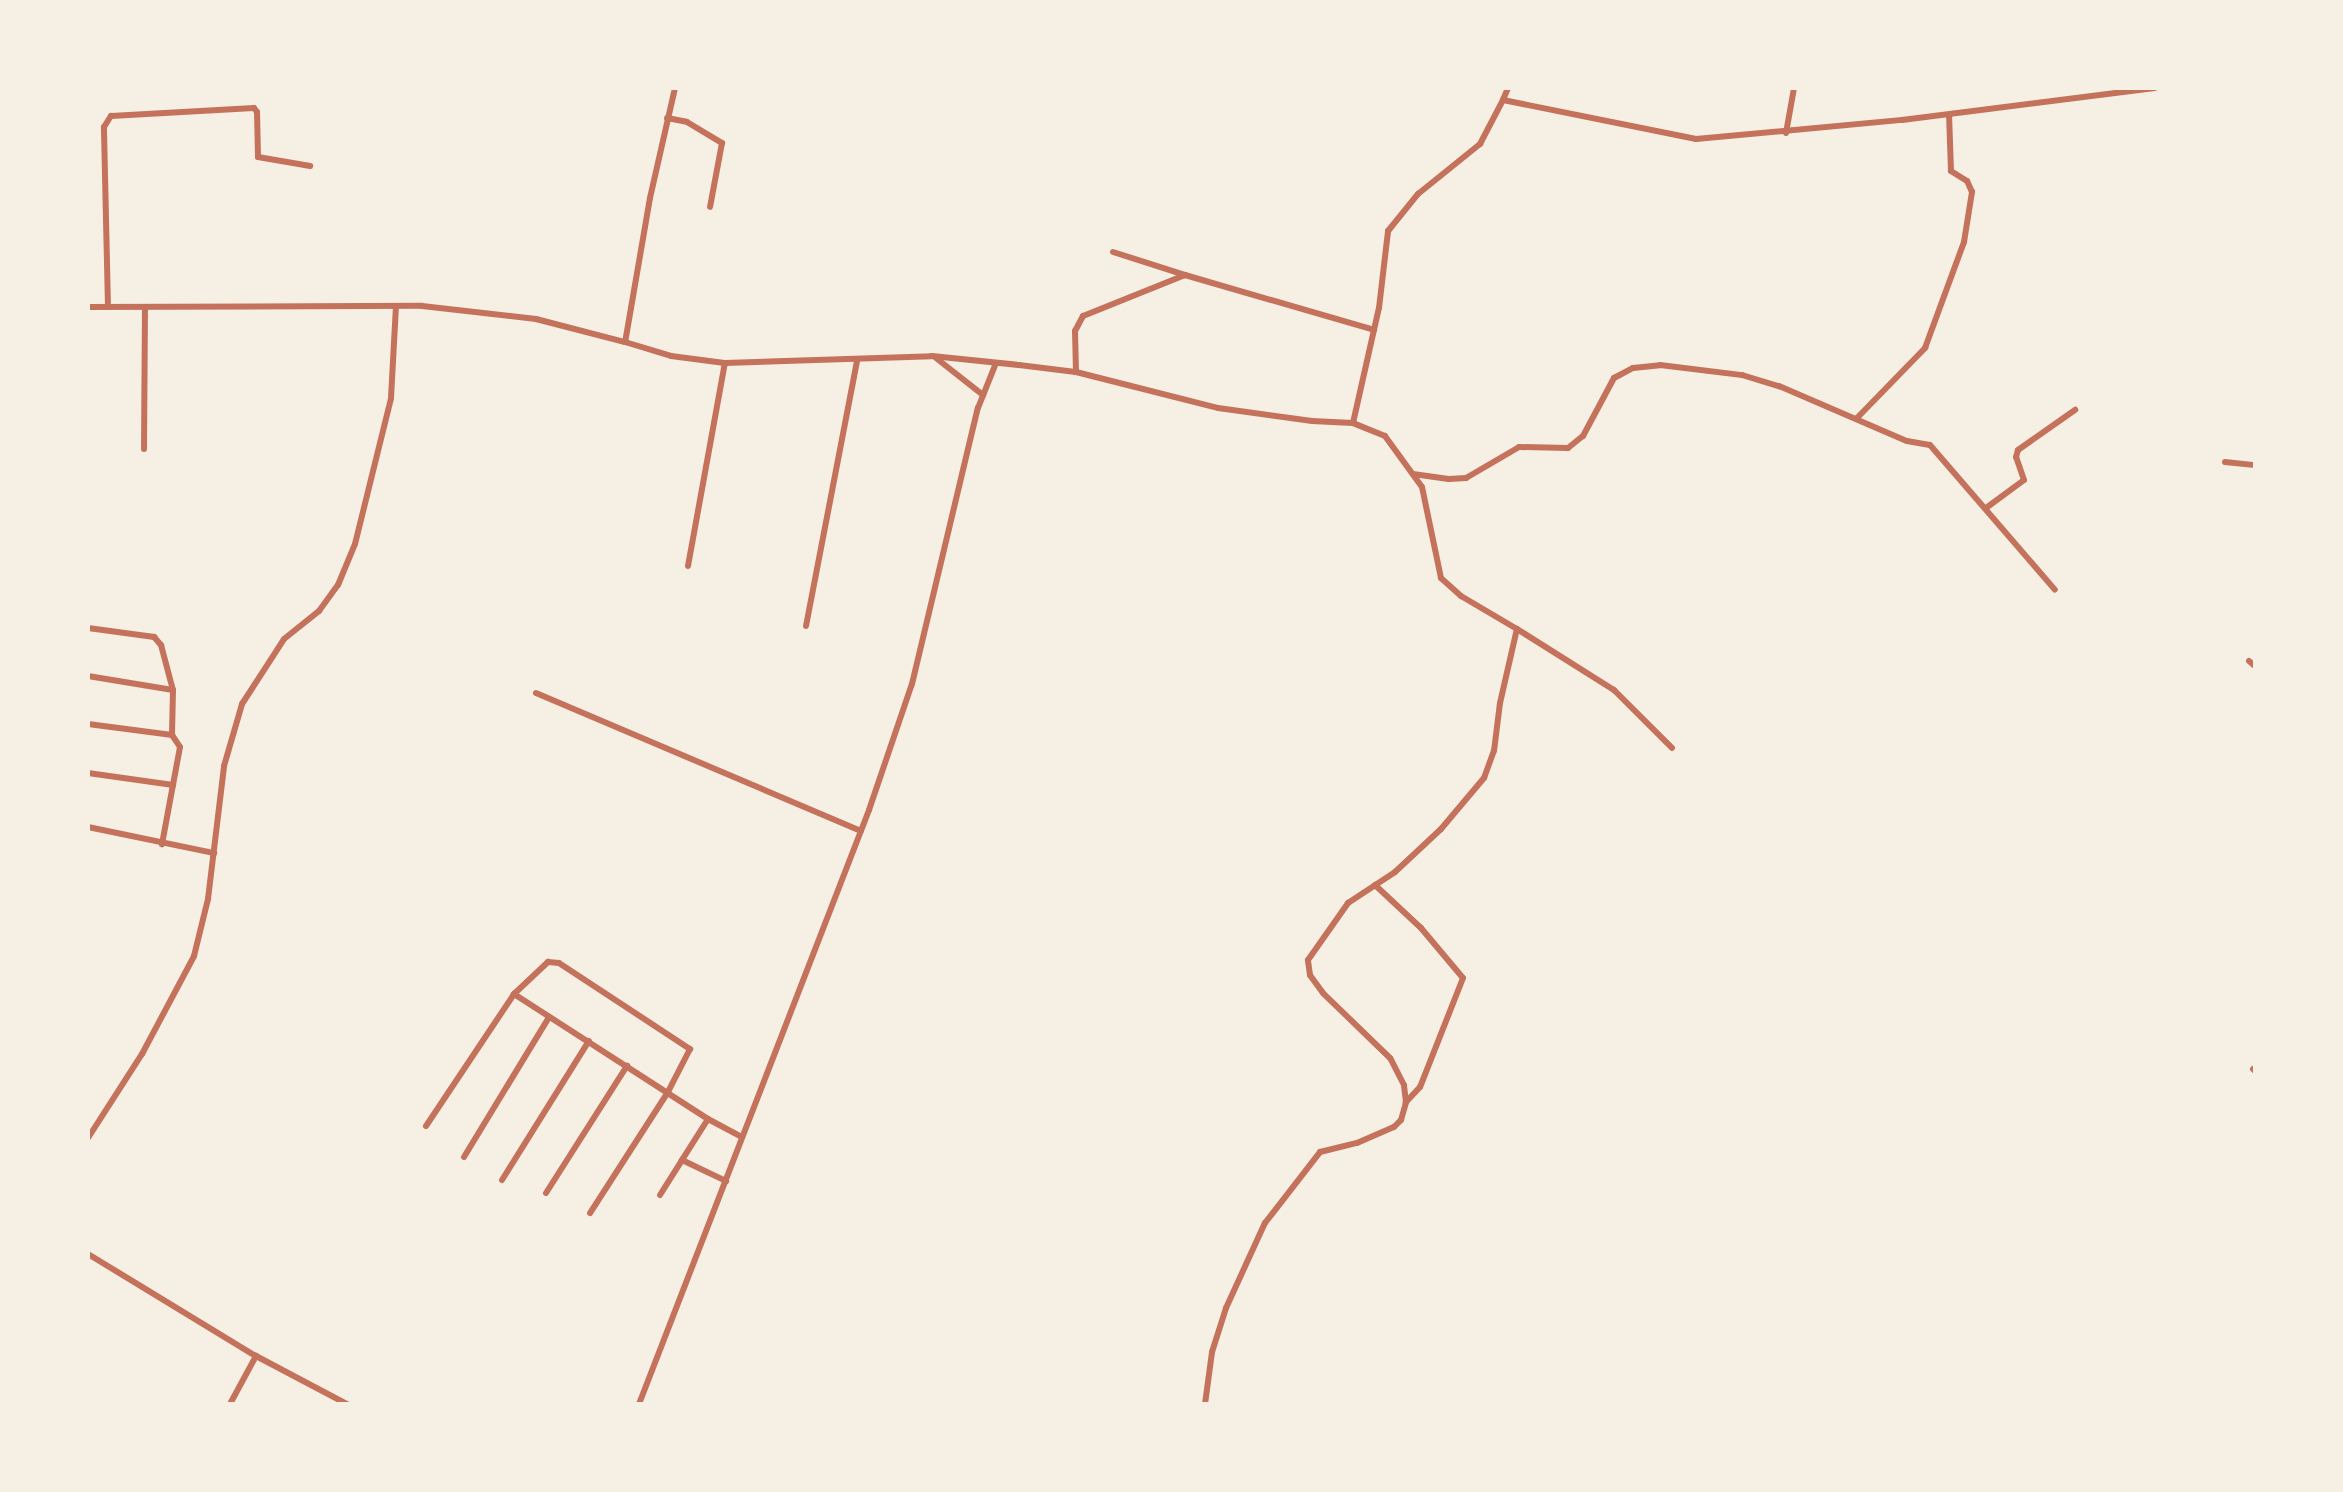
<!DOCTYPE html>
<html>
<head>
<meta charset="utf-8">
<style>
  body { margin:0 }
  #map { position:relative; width:2343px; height:1492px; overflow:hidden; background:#f6efe4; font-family:"Nunito Sans",sans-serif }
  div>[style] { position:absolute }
  .minor>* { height:6px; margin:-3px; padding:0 3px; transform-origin:3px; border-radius:3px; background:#c5725c }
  span { translate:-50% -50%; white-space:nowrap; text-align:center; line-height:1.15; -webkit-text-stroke:6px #f6efe4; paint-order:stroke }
  .frame { position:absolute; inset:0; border:90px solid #f6efe4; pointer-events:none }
</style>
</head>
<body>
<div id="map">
  <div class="minor">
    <div style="left:675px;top:88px;width:113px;rotate:102.8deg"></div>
    <div style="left:650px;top:198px;width:146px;rotate:99.8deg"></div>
    <div style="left:625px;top:342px;width:48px;rotate:16.9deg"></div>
    <div style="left:671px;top:356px;width:54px;rotate:7.4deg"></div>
    <div style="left:725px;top:363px;width:207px;rotate:-1.9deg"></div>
    <div style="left:932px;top:356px;width:87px;rotate:5.9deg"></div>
    <div style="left:1019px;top:365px;width:57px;rotate:7deg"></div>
    <div style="left:1076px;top:372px;width:146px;rotate:14.2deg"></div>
    <div style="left:1218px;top:408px;width:95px;rotate:7.9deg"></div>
    <div style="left:1312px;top:421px;width:41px;rotate:2.8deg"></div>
    <div style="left:1508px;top:88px;width:13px;rotate:113deg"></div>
    <div style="left:1503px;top:100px;width:197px;rotate:11.4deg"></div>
    <div style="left:1696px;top:139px;width:207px;rotate:-5.3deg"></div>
    <div style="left:1902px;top:120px;width:255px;rotate:-7.2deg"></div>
    <div style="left:667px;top:118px;width:20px;rotate:11deg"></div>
    <div style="left:687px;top:122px;width:41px;rotate:31deg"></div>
    <div style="left:722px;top:143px;width:65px;rotate:100.6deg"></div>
    <div style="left:1786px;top:133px;width:46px;rotate:-79.9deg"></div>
    <div style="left:1113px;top:252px;width:76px;rotate:17.7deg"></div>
    <div style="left:88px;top:307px;width:334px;rotate:-0.2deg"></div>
    <div style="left:422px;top:306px;width:115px;rotate:6.5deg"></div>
    <div style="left:536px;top:319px;width:92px;rotate:14.5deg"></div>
    <div style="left:108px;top:307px;width:180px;rotate:-91.3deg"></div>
    <div style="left:104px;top:127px;width:13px;rotate:-58deg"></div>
    <div style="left:111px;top:116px;width:143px;rotate:-3.2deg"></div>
    <div style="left:254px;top:108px;width:5px;rotate:53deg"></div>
    <div style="left:257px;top:112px;width:45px;rotate:88.7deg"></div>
    <div style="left:258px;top:157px;width:53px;rotate:9.8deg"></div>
    <div style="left:936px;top:358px;width:60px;rotate:38.2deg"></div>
    <div style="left:1076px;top:372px;width:41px;rotate:-91.4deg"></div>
    <div style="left:1075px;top:331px;width:17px;rotate:-62deg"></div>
    <div style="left:1083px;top:316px;width:110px;rotate:-21.9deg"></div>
    <div style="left:1185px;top:275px;width:197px;rotate:16.2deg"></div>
    <div style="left:1857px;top:418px;width:98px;rotate:-45.8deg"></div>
    <div style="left:1925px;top:348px;width:113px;rotate:-69.8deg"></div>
    <div style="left:1964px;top:242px;width:51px;rotate:-80.9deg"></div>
    <div style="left:1972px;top:192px;width:12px;rotate:-114deg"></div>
    <div style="left:1967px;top:181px;width:19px;rotate:-148deg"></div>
    <div style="left:1951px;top:171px;width:56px;rotate:-92deg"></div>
    <div style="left:144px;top:449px;width:141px;rotate:-89.6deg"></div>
    <div style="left:2225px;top:462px;width:30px;rotate:6deg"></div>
    <div style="left:1413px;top:474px;width:36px;rotate:8deg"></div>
    <div style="left:1449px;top:479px;width:17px;rotate:-3deg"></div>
    <div style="left:1466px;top:478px;width:61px;rotate:-30.3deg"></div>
    <div style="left:1519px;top:447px;width:49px;rotate:1.2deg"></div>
    <div style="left:1568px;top:448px;width:19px;rotate:-39deg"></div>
    <div style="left:1583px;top:436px;width:66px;rotate:-61.9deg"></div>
    <div style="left:1614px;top:378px;width:21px;rotate:-28deg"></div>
    <div style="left:1633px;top:368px;width:27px;rotate:-6deg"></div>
    <div style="left:1660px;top:365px;width:83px;rotate:7deg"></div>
    <div style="left:1742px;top:375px;width:39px;rotate:17deg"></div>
    <div style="left:1779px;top:386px;width:139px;rotate:23.3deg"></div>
    <div style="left:1907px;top:441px;width:23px;rotate:10deg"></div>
    <div style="left:1930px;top:445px;width:191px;rotate:49.2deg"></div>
    <div style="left:1986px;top:508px;width:47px;rotate:-36.4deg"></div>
    <div style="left:2024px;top:480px;width:24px;rotate:-109deg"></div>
    <div style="left:2016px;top:457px;width:7px;rotate:-74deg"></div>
    <div style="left:2018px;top:450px;width:70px;rotate:-35.1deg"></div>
    <div style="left:688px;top:566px;width:206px;rotate:-79.7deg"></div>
    <div style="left:806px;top:626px;width:271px;rotate:-79.1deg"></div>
    <div style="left:88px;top:628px;width:67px;rotate:7.8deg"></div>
    <div style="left:154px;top:637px;width:11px;rotate:49deg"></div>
    <div style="left:161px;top:645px;width:47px;rotate:75.1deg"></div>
    <div style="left:173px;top:690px;width:45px;rotate:91.3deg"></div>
    <div style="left:172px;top:735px;width:14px;rotate:56deg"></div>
    <div style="left:180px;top:747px;width:99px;rotate:100.5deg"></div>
    <div style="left:1517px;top:629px;width:115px;rotate:32.2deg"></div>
    <div style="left:1614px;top:690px;width:82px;rotate:45deg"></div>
    <div style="left:2249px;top:661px;width:8px;rotate:40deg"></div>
    <div style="left:88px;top:676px;width:86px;rotate:9.4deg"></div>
    <div style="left:536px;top:693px;width:353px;rotate:23deg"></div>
    <div style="left:88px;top:724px;width:85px;rotate:7.5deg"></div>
    <div style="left:88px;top:773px;width:86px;rotate:8deg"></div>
    <div style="left:88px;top:827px;width:129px;rotate:11.7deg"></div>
    <div style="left:1375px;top:885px;width:63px;rotate:43.1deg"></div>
    <div style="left:1421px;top:928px;width:65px;rotate:50deg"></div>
    <div style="left:1463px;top:978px;width:117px;rotate:111.5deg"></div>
    <div style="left:1420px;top:1087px;width:21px;rotate:133deg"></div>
    <div style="left:514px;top:994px;width:47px;rotate:-43.3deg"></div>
    <div style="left:548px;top:962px;width:11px;rotate:5deg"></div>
    <div style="left:559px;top:963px;width:157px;rotate:33.3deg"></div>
    <div style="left:690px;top:1049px;width:48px;rotate:117.1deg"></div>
    <div style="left:668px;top:1092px;width:144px;rotate:122.8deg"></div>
    <div style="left:2253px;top:1069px;width:3px;rotate:45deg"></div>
    <div style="left:708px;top:1119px;width:38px;rotate:28deg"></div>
    <div style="left:426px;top:1126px;width:159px;rotate:-56.3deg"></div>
    <div style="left:514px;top:994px;width:231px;rotate:32.8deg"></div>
    <div style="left:708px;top:1119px;width:49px;rotate:122.4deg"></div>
    <div style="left:88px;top:1138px;width:100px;rotate:-57.3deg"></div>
    <div style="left:142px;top:1054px;width:111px;rotate:-62deg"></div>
    <div style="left:194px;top:956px;width:59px;rotate:-76.2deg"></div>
    <div style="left:208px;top:899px;width:134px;rotate:-83.1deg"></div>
    <div style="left:224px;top:766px;width:65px;rotate:-73.8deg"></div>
    <div style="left:242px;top:704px;width:77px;rotate:-57.1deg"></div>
    <div style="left:284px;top:639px;width:45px;rotate:-38.7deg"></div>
    <div style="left:319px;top:611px;width:32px;rotate:-54deg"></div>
    <div style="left:338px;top:585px;width:44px;rotate:-67.5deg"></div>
    <div style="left:355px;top:544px;width:150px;rotate:-76.1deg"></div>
    <div style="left:391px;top:398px;width:91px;rotate:-86.9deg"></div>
    <div style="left:464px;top:1157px;width:164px;rotate:-58.7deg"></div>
    <div style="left:502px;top:1180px;width:164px;rotate:-58deg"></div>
    <div style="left:546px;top:1193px;width:151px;rotate:-57.5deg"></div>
    <div style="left:660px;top:1195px;width:41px;rotate:-57.8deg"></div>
    <div style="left:682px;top:1160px;width:49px;rotate:25.5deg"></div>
    <div style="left:88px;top:1254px;width:197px;rotate:31.3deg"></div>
    <div style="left:256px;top:1356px;width:103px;rotate:27.8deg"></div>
    <div style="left:230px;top:1404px;width:55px;rotate:-61.6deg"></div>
    <div style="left:639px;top:1404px;width:637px;rotate:-68.83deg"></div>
    <div style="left:869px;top:810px;width:133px;rotate:-71.2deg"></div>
    <div style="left:912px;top:684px;width:284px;rotate:-76.6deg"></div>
    <div style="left:978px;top:408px;width:48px;rotate:-68.2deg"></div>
    <div style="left:1205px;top:1404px;width:52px;rotate:-82.3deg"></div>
    <div style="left:1212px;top:1352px;width:46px;rotate:-72.3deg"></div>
    <div style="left:1226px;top:1308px;width:94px;rotate:-65.4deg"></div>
    <div style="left:1265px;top:1223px;width:90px;rotate:-52.2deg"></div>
    <div style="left:1320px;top:1152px;width:38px;rotate:-14deg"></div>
    <div style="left:1357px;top:1143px;width:40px;rotate:-23.4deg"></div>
    <div style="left:1394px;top:1127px;width:10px;rotate:-45deg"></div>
    <div style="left:1401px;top:1120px;width:19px;rotate:-74deg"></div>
    <div style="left:1406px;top:1102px;width:17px;rotate:-97deg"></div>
    <div style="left:1404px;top:1085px;width:30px;rotate:-117deg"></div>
    <div style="left:1390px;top:1058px;width:93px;rotate:-135.9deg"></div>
    <div style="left:1323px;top:993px;width:22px;rotate:-126deg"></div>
    <div style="left:1310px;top:975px;width:15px;rotate:-98deg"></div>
    <div style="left:1308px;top:960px;width:70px;rotate:-54.9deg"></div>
    <div style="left:1348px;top:903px;width:56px;rotate:-33.4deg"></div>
    <div style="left:1395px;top:872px;width:63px;rotate:-43.1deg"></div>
    <div style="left:1441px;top:829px;width:67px;rotate:-49.9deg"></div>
    <div style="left:1484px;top:778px;width:29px;rotate:-70deg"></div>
    <div style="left:1494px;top:751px;width:48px;rotate:-82.9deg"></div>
    <div style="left:1500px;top:703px;width:76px;rotate:-77.1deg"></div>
    <div style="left:1517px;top:629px;width:65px;rotate:-149.5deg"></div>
    <div style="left:1461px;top:596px;width:27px;rotate:-138deg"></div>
    <div style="left:1441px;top:578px;width:93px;rotate:-101.8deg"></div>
    <div style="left:1422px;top:487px;width:63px;rotate:-126deg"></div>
    <div style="left:1385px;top:436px;width:35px;rotate:-158deg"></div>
    <div style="left:1353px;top:423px;width:118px;rotate:-77.3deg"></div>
    <div style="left:1379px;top:308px;width:78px;rotate:-83.3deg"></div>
    <div style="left:1388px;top:231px;width:48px;rotate:-51deg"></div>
    <div style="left:1418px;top:194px;width:80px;rotate:-38.9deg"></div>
    <div style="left:1480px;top:144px;width:50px;rotate:-62.4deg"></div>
  </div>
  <div class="frame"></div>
</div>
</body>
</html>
